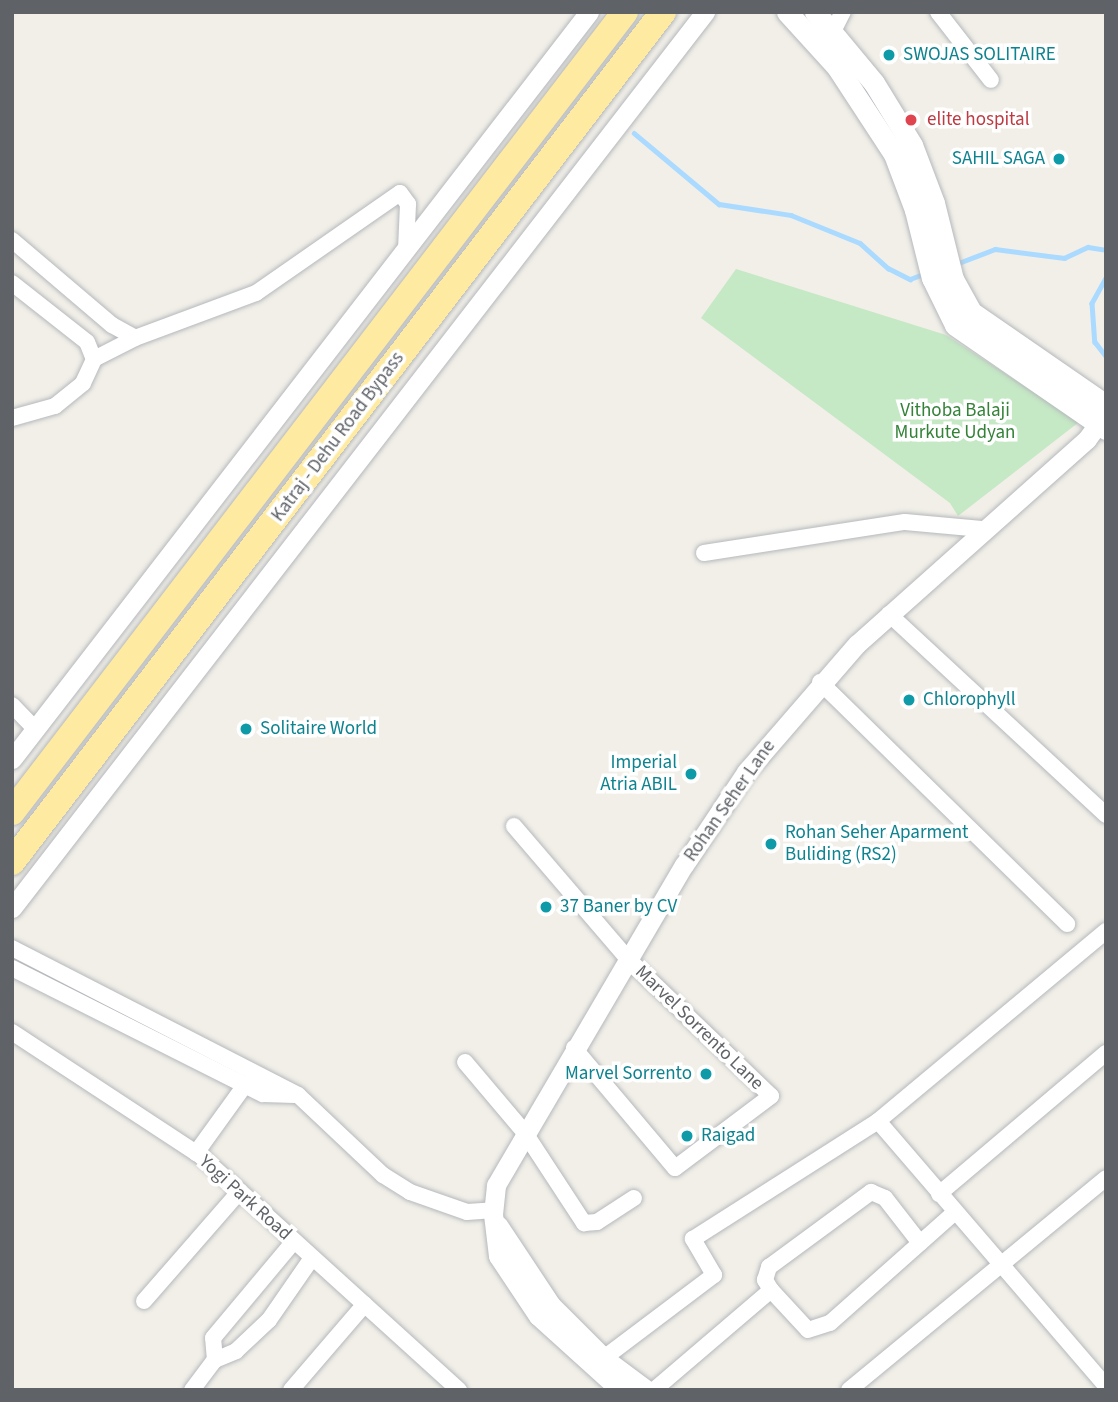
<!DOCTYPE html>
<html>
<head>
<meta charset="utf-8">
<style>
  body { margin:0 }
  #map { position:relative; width:1118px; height:1402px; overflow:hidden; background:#f1efe8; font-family:"Source Sans 3",sans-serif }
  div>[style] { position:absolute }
  .green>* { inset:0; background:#c5e8c5 }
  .stream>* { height:4.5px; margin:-2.25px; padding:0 2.25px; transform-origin:2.25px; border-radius:2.25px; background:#aadaff }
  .roads { filter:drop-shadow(0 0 2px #b5b8bc) drop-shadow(0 0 2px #b5b8bc) }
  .minor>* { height:16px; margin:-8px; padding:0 8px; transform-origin:8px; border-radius:8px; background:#fff }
  .tertiary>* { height:19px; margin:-9.5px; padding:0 9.5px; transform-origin:9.5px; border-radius:9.5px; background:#fff }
  .secondary>* { height:21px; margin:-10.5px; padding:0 10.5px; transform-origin:10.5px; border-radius:10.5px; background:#fff }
  .trunk>* { height:26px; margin:-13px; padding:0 13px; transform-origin:13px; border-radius:13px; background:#feeaa1 }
  .dots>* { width:19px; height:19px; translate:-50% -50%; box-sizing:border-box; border:4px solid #fff; border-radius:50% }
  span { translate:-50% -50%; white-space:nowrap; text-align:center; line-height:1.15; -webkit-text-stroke:7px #fff; paint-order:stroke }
  .culture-label { font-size:19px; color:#0d838f }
  .left { translate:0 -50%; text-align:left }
  .right { translate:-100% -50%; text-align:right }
  .health-label { font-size:19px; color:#be3a42 }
  .park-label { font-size:19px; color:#348238 }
  .street-label { font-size:19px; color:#5f6368 }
  .frame { position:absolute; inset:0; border:14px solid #5f6368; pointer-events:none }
</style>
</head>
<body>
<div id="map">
  <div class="green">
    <div style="clip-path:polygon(736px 269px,946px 335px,1079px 422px,958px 516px,950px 503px,701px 318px)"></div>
  </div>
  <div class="stream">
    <div style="left:634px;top:133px;width:111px;rotate:39.9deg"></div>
    <div style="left:719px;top:204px;width:73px;rotate:8.7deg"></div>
    <div style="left:791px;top:215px;width:74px;rotate:22.1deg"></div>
    <div style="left:860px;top:243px;width:38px;rotate:42deg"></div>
    <div style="left:888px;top:268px;width:25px;rotate:27deg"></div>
    <div style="left:910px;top:279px;width:15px;rotate:-20deg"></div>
    <div style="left:956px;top:264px;width:42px;rotate:-21deg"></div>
    <div style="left:995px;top:249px;width:70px;rotate:7.4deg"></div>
    <div style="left:1064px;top:258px;width:26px;rotate:-25deg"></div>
    <div style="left:1088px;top:247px;width:18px;rotate:9deg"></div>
    <div style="left:1106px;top:278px;width:29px;rotate:119deg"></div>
    <div style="left:1092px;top:303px;width:39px;rotate:86deg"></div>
    <div style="left:1095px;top:342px;width:18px;rotate:52deg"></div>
  </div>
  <div class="roads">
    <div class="minor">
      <div style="left:938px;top:12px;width:86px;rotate:52.1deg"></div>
      <div style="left:828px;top:41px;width:33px;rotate:-63deg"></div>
      <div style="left:12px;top:240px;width:131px;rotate:40.4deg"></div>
      <div style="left:112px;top:325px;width:26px;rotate:29deg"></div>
      <div style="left:135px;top:338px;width:129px;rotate:-20.4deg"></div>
      <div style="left:256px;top:293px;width:175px;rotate:-34.8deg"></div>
      <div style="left:400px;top:193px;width:14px;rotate:54deg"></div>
      <div style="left:408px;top:204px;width:45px;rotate:92.5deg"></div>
      <div style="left:12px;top:283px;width:95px;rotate:38.2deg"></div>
      <div style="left:87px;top:342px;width:18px;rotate:68deg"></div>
      <div style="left:12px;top:418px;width:45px;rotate:-15.6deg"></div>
      <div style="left:55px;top:406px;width:36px;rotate:-39deg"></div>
      <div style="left:83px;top:383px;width:26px;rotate:-65deg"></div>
      <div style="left:94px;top:359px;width:46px;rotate:-27.1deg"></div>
      <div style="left:704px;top:553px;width:203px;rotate:-8.8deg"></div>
      <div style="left:905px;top:522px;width:77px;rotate:5.2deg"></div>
      <div style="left:889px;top:614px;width:296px;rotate:42.8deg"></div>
      <div style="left:820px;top:682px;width:346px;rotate:44.4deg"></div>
      <div style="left:12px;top:705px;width:33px;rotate:46deg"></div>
      <div style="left:514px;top:826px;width:175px;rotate:49.4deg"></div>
      <div style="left:628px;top:959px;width:198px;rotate:43.8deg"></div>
      <div style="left:771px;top:1096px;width:120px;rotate:143.1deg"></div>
      <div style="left:675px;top:1168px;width:157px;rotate:-130.1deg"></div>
      <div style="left:12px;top:948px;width:322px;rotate:27.2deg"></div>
      <div style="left:298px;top:1095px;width:117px;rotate:43.3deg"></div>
      <div style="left:383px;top:1175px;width:32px;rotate:32deg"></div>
      <div style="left:410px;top:1192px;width:60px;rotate:19.3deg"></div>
      <div style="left:467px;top:1212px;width:27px;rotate:-4deg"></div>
      <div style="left:12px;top:968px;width:281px;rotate:26.7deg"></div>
      <div style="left:263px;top:1094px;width:32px;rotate:2deg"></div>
      <div style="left:12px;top:1032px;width:227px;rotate:33.3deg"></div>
      <div style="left:202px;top:1157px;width:347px;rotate:42.2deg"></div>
      <div style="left:465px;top:1062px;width:93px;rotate:49.8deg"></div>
      <div style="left:525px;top:1133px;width:108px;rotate:56.8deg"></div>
      <div style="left:584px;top:1223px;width:13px;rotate:-4deg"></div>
      <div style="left:597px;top:1222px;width:44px;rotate:-33deg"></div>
      <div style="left:878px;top:1121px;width:350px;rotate:49.3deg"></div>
      <div style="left:196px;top:1153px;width:84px;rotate:-54.2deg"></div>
      <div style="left:939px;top:1194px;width:219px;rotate:-40.2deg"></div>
      <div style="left:771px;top:1290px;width:12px;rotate:-121deg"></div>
      <div style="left:765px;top:1280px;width:14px;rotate:-73deg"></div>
      <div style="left:769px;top:1267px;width:127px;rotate:-36.3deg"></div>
      <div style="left:871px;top:1192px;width:15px;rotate:23deg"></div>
      <div style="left:885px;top:1198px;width:57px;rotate:52.1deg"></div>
      <div style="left:144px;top:1301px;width:146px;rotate:-48.9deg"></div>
      <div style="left:604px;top:1358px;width:138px;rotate:-37deg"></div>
      <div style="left:714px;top:1275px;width:42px;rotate:-120.3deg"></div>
      <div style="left:693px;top:1239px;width:219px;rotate:-32.5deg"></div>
      <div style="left:878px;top:1121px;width:297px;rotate:-39.8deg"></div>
      <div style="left:215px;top:1360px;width:22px;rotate:-95deg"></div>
      <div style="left:213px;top:1338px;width:126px;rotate:-50.1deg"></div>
      <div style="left:192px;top:1390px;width:38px;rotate:-53deg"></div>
      <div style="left:215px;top:1360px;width:23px;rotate:-23deg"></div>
      <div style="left:236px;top:1351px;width:45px;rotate:-43.2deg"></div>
      <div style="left:269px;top:1320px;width:75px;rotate:-55.3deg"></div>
      <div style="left:291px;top:1390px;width:113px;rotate:-49.3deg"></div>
      <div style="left:654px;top:1390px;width:154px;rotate:-40.5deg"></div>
      <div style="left:771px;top:1290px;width:54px;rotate:47.2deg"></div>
      <div style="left:808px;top:1330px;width:23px;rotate:-18deg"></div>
      <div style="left:830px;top:1323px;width:167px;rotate:-41.6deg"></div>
      <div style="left:849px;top:1390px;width:333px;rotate:-39.5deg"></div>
    </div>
    <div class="tertiary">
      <div style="left:12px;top:759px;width:944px;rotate:-52.32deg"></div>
      <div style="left:12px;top:908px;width:1133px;rotate:-52.28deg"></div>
      <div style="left:498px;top:1225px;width:96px;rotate:56.5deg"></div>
      <div style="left:551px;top:1305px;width:75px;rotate:45deg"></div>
      <div style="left:604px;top:1358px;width:54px;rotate:36.7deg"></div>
      <div style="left:620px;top:1390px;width:110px;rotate:-137.9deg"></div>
      <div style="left:538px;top:1316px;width:72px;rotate:-123.7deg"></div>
      <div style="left:498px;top:1256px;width:42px;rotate:-96.8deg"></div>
      <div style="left:493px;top:1214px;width:29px;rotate:-84deg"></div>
      <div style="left:496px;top:1185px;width:371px;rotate:-59.6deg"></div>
      <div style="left:684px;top:865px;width:112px;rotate:-56.3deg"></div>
      <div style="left:746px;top:772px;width:169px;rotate:-49.1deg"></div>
      <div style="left:857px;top:644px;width:308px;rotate:-41.7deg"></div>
      <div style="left:1087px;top:439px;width:32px;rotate:-54deg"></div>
    </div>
    <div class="secondary">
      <div style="left:787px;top:12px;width:74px;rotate:47.7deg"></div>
      <div style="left:837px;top:67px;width:104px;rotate:56.8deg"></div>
      <div style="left:894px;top:154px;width:60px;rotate:69.4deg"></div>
      <div style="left:915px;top:210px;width:70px;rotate:76deg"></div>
      <div style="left:932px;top:278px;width:52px;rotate:63.9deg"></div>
      <div style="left:955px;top:325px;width:183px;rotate:34.6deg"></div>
      <div style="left:815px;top:12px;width:92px;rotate:50.3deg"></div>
      <div style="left:874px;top:83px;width:73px;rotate:58.5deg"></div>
      <div style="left:912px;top:145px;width:62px;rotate:69.2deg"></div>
      <div style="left:934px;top:203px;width:78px;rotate:76deg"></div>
      <div style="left:953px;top:279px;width:38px;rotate:61deg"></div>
      <div style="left:971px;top:312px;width:164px;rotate:34.6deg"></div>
    </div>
    <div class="trunk">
      <div style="left:12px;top:812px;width:1008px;rotate:-52.54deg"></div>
      <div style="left:12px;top:862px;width:1071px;rotate:-52.55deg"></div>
    </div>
  </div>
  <div class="dots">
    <div style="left:889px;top:55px;background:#0f9aa8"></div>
    <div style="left:911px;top:120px;background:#e0444e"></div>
    <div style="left:1059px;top:159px;background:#0f9aa8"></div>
    <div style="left:909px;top:700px;background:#0f9aa8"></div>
    <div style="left:246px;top:729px;background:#0f9aa8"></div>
    <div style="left:691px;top:774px;background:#0f9aa8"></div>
    <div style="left:771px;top:844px;background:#0f9aa8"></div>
    <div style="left:546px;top:907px;background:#0f9aa8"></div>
    <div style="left:706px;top:1074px;background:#0f9aa8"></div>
    <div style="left:687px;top:1136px;background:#0f9aa8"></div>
  </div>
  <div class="culture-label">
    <span class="left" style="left:903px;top:55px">SWOJAS SOLITAIRE</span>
    <span class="right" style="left:1045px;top:159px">SAHIL SAGA</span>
    <span class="left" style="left:923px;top:700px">Chlorophyll</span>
    <span class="left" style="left:260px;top:729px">Solitaire World</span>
    <span class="right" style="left:677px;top:774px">Imperial<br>Atria ABIL</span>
    <span class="left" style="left:785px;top:844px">Rohan Seher Aparment<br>Buliding (RS2)</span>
    <span class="left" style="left:560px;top:907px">37 Baner by CV</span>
    <span class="right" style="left:692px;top:1074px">Marvel Sorrento</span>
    <span class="left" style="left:701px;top:1136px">Raigad</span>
  </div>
  <div class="health-label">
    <span class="left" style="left:927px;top:120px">elite hospital</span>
  </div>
  <div class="park-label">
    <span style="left:955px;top:422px">Vithoba Balaji<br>Murkute Udyan</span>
  </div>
  <div class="street-label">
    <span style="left:338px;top:437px;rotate:-53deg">Katraj - Dehu Road Bypass</span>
    <span style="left:730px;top:801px;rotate:-55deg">Rohan Seher Lane</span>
    <span style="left:699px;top:1028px;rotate:44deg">Marvel Sorrento Lane</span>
    <span style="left:245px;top:1198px;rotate:42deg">Yogi Park Road</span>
  </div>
  <div class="frame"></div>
</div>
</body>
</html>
